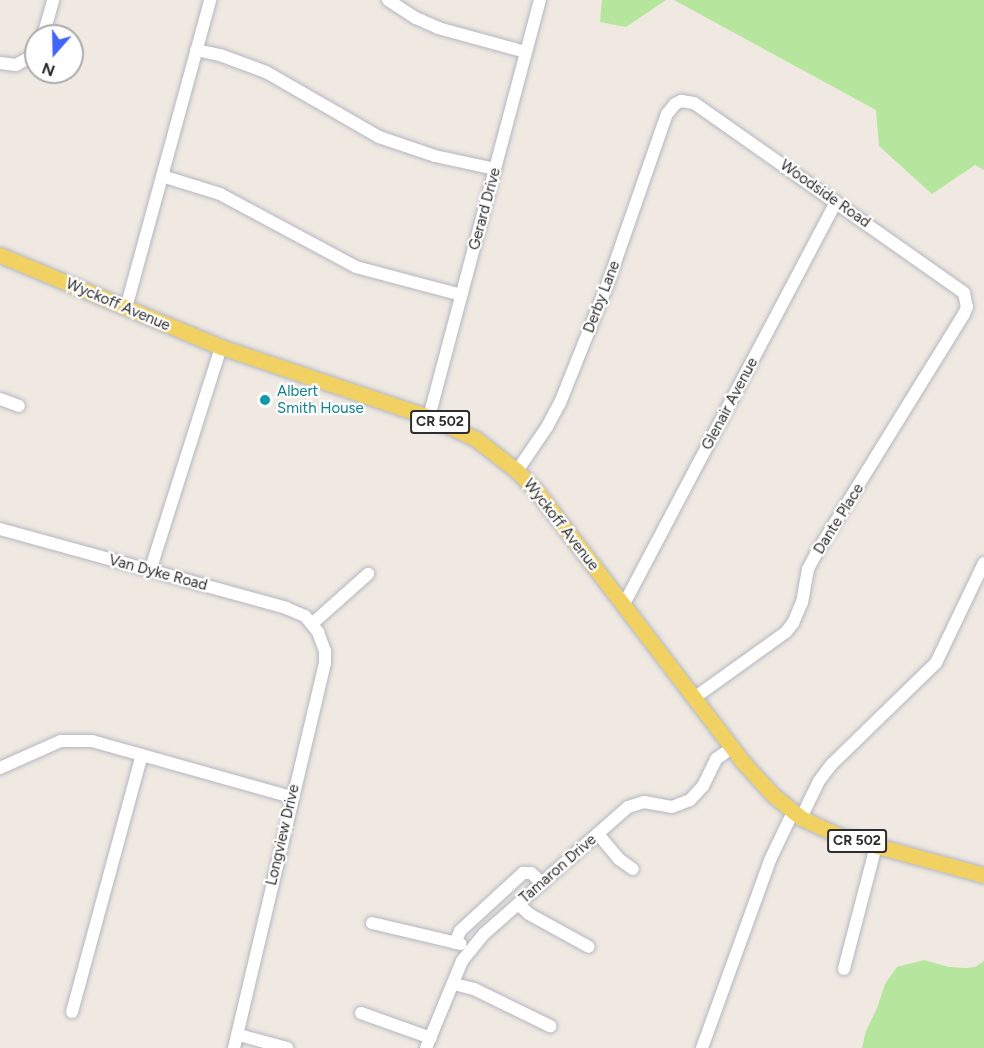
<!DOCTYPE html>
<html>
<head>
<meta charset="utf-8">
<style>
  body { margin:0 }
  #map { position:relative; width:984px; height:1048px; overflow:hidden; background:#efe9e1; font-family:Figtree,sans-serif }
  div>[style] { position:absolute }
  .green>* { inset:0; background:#b6e59e }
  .roads { filter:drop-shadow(0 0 2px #b4b7c1) drop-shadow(0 0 2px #b4b7c1) }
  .minor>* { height:12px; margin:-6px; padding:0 6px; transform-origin:6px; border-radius:6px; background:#fff }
  .major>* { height:15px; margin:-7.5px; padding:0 7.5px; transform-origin:7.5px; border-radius:7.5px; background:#f2d163 }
  .dots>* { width:16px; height:16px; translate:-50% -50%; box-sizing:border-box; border:3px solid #fff; border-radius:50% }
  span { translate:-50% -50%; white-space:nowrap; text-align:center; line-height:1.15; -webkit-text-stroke:4.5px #fff; paint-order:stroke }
  .shield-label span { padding:2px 4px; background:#fff; border:2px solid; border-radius:4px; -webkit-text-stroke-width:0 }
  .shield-label { font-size:14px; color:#2e2e2e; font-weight:700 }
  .street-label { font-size:15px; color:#2e2e2e }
  .culture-label { font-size:15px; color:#0d838f }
  .left { translate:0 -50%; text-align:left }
  .north { position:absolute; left:24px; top:24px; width:60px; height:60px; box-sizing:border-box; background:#fff; border:2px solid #ababab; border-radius:50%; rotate:200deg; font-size:16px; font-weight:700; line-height:24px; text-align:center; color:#2e2e2e }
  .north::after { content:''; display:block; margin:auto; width:21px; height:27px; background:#4264fb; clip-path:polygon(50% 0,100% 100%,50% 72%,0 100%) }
</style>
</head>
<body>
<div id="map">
  <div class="green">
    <div style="clip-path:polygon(602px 0,666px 0,626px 27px,600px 22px)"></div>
    <div style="clip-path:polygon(674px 0,984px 0,984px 170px,975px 165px,932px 194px,879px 146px,876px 110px)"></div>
    <div style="clip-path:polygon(924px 960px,949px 967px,967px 968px,975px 967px,984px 961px,984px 1048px,862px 1048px,866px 1031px,877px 1008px,885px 984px,897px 967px)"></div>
  </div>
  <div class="roads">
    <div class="minor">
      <div style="left:388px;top:0;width:33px;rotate:33deg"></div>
      <div style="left:416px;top:18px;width:24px;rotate:24deg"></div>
      <div style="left:438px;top:28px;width:91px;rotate:15.3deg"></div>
      <div style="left:43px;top:36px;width:37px;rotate:-74deg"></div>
      <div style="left:196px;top:50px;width:25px;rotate:12deg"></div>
      <div style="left:220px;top:55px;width:49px;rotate:20.3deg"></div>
      <div style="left:266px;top:72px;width:130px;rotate:29.9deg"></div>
      <div style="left:379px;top:137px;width:59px;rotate:18.7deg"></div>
      <div style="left:435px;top:156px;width:61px;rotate:12.2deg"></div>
      <div style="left:0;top:63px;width:16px;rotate:7deg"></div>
      <div style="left:16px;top:65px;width:23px;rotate:-29deg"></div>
      <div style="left:162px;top:176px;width:61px;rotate:17.2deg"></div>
      <div style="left:220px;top:194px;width:154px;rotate:28.2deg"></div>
      <div style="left:356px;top:267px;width:109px;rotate:14.9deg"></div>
      <div style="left:126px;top:308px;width:319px;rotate:-74.7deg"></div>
      <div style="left:0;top:399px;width:20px;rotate:20deg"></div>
      <div style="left:429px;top:417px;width:432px;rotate:-75.1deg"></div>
      <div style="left:517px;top:471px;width:53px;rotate:-55.7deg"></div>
      <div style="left:547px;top:427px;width:27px;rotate:-62deg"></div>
      <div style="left:560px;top:403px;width:129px;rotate:-68.2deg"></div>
      <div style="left:608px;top:283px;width:179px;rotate:-70.8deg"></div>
      <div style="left:667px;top:114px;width:13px;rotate:-51deg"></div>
      <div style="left:675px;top:104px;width:7px;rotate:-27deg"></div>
      <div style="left:681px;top:101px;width:13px;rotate:9deg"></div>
      <div style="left:694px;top:103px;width:330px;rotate:35.1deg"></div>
      <div style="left:964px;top:293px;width:14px;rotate:78deg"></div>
      <div style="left:967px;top:307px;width:8px;rotate:113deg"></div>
      <div style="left:964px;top:314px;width:282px;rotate:121.7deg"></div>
      <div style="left:816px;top:554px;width:17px;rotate:118deg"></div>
      <div style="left:808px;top:569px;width:34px;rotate:100deg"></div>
      <div style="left:802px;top:602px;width:23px;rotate:113deg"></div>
      <div style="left:793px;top:623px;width:11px;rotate:128deg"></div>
      <div style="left:786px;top:632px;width:113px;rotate:144.3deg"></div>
      <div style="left:0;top:529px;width:297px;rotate:15.4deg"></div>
      <div style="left:286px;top:608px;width:21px;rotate:23deg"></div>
      <div style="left:305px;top:616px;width:21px;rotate:51deg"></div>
      <div style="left:318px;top:632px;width:20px;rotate:70deg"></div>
      <div style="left:325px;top:651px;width:12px;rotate:90deg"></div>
      <div style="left:325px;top:663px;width:396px;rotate:103.3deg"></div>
      <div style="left:150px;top:571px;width:235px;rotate:-72.4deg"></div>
      <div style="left:623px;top:606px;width:457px;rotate:-62.2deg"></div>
      <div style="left:313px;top:623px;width:74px;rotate:-41.7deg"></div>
      <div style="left:0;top:768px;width:67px;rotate:-23.9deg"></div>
      <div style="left:61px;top:741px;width:31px"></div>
      <div style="left:92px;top:741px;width:207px;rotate:15.7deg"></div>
      <div style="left:801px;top:818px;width:41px;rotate:-64.1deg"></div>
      <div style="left:819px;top:781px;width:21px;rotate:-53deg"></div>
      <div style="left:832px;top:764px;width:145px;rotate:-44.2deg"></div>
      <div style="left:936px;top:663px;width:111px;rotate:-64.4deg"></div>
      <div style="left:598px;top:834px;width:33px;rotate:50deg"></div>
      <div style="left:619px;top:859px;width:17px;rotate:36deg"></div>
      <div style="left:518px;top:904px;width:15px;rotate:42deg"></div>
      <div style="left:529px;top:914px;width:68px;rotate:28.8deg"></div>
      <div style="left:372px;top:923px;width:91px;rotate:13.3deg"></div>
      <div style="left:455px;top:943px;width:13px;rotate:-67deg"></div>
      <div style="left:460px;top:931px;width:86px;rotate:-42.6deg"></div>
      <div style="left:523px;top:873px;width:8px"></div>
      <div style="left:531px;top:873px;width:15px;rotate:42deg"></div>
      <div style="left:844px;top:969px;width:127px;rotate:-75.4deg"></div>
      <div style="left:454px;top:984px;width:21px;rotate:14deg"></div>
      <div style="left:474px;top:989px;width:85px;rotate:26deg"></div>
      <div style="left:72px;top:1012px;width:266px;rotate:-74.8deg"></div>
      <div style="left:361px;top:1013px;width:74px;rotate:19.7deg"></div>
      <div style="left:239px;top:1035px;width:50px;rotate:15.2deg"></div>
      <div style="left:426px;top:1048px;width:94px;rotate:-67.5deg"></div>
      <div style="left:462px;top:961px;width:35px;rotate:-51deg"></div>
      <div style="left:484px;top:934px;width:192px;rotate:-41.4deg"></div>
      <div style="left:628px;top:807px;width:17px;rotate:-17deg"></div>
      <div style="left:644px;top:802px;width:28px;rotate:10deg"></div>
      <div style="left:672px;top:807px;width:19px;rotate:-21deg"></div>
      <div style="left:690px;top:800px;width:19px;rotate:-47deg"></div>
      <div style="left:703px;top:786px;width:30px;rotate:-64deg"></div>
      <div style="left:716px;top:759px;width:19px;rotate:-35deg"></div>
      <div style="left:702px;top:1048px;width:200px;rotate:-70.1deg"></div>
      <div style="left:770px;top:860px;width:53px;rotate:-64.4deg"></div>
    </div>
    <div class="major">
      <div style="left:0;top:255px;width:239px;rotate:22.6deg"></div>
      <div style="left:221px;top:347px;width:219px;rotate:18.6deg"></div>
      <div style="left:429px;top:417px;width:52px;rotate:25.1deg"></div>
      <div style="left:476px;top:439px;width:52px;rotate:38deg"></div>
      <div style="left:517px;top:471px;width:30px;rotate:46deg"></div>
      <div style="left:538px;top:493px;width:337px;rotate:52.7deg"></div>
      <div style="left:742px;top:761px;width:46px;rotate:47.6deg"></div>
      <div style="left:773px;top:795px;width:36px;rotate:39deg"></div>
      <div style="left:801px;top:818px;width:43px;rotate:24.8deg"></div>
      <div style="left:840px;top:836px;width:149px;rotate:15.2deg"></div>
    </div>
  </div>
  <div class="dots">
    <div style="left:265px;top:400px;background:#0f9aa8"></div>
  </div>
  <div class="shield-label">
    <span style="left:440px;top:422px">CR 502</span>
    <span style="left:857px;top:841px">CR 502</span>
  </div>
  <div class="street-label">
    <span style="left:825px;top:194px;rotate:35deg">Woodside Road</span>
    <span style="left:485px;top:209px;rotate:-75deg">Gerard Drive</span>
    <span style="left:602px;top:297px;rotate:-69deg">Derby Lane</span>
    <span style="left:118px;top:305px;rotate:23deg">Wyckoff Avenue</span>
    <span style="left:730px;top:404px;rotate:-62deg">Glenair Avenue</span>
    <span style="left:839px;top:519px;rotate:-58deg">Dante Place</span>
    <span style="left:561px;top:525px;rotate:52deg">Wyckoff Avenue</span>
    <span style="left:158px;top:573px;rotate:15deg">Van Dyke Road</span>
    <span style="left:283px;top:835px;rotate:-77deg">Longview Drive</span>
    <span style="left:558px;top:869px;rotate:-41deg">Tamaron Drive</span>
  </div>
  <div class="culture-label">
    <span class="left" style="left:277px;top:400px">Albert<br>Smith House</span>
  </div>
  <div class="north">N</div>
</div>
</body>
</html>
